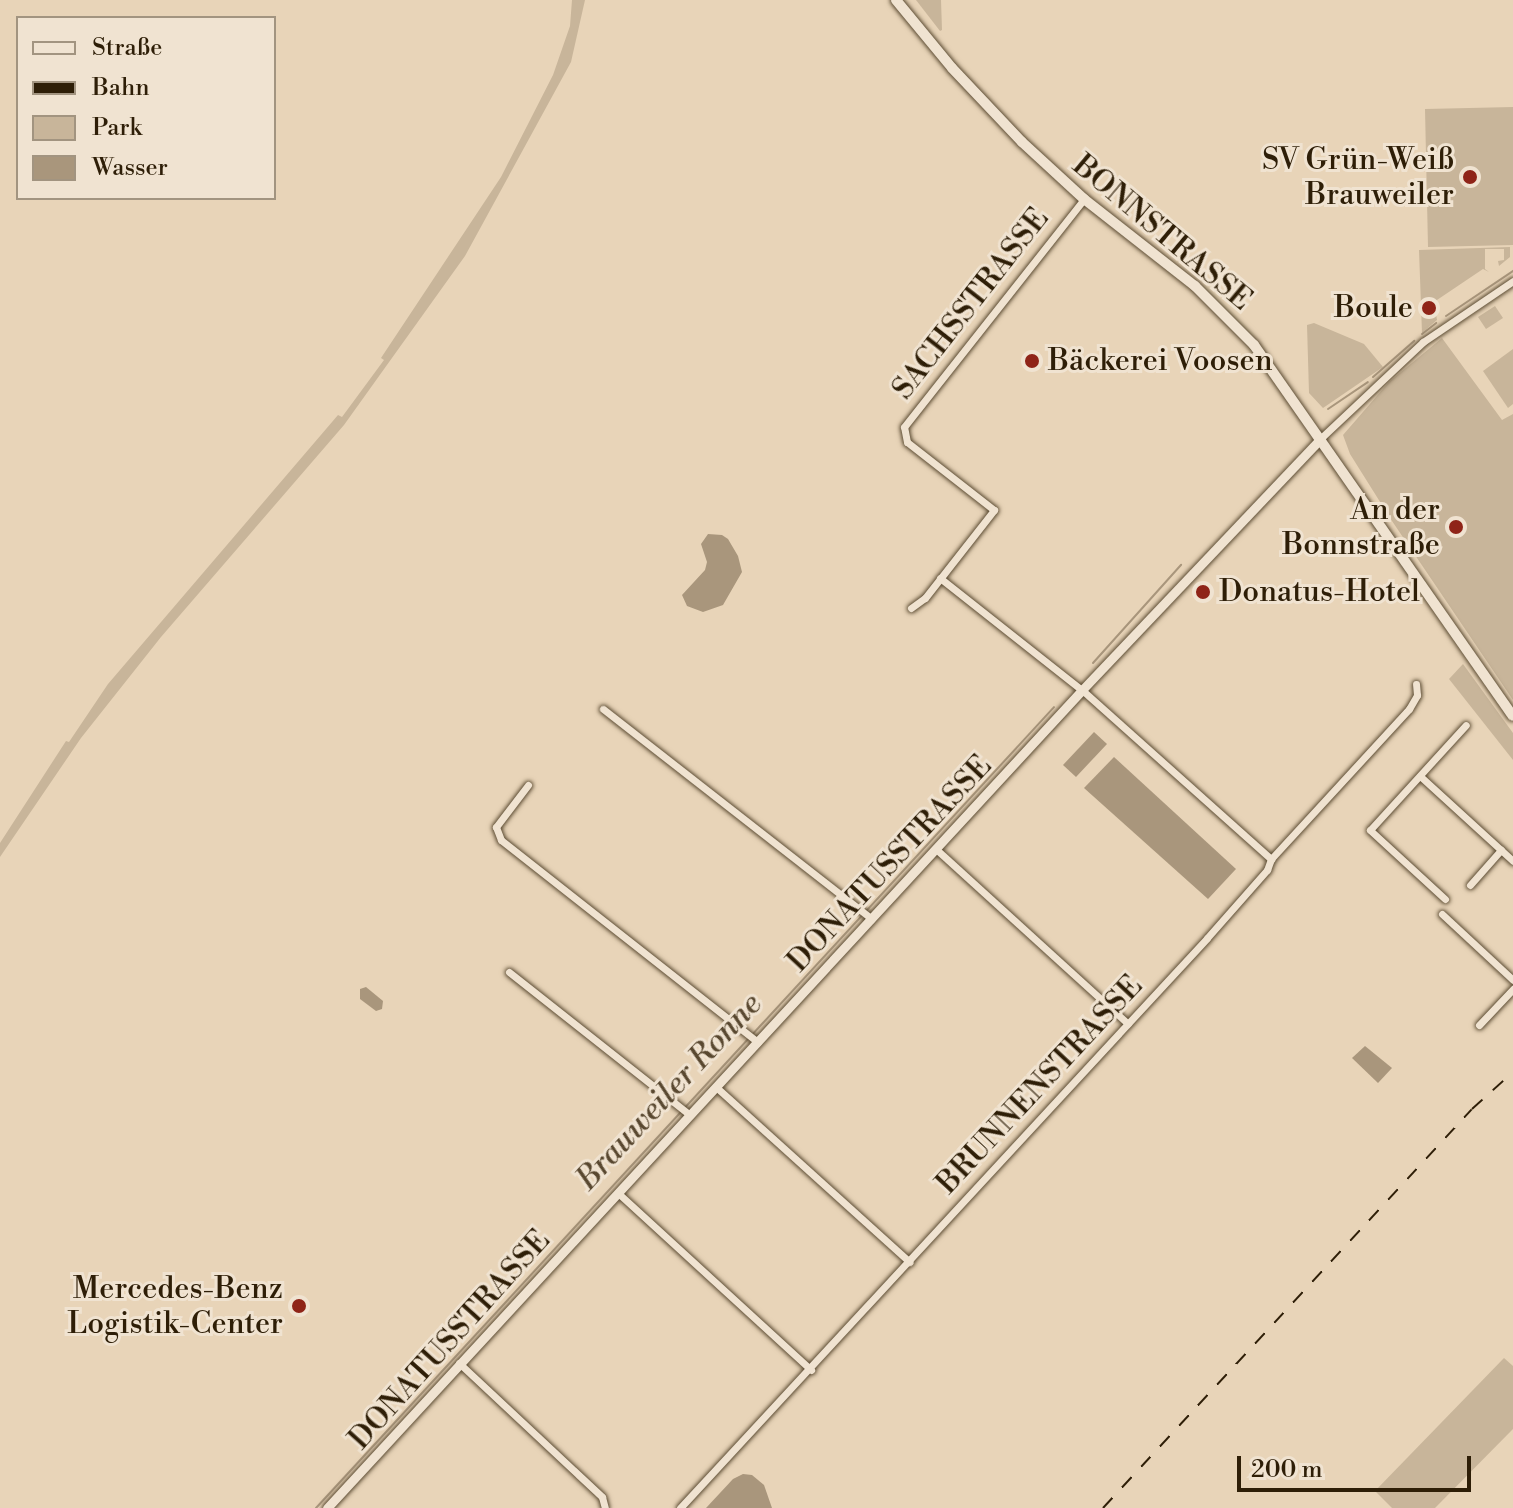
<!DOCTYPE html>
<html>
<head>
<meta charset="utf-8">
<style>
  body { margin:0 }
  #map { position:relative; width:1513px; height:1508px; overflow:hidden; background:#e8d4b8; font-family:"Libre Bodoni",serif }
  div>[style] { position:absolute }
  .green>* { inset:0; background:#c8b59a }
  .water>* { inset:0; background:#a9967c }
  .stream>* { height:2px; margin:-1px; padding:0 1px; transform-origin:1px; border-radius:1px; background:#a9967c }
  .roads { filter:drop-shadow(0 0 2px #5c4c33) drop-shadow(0 0 2px #5c4c33) }
  .minor>* { height:7px; margin:-3.5px; padding:0 3.5px; transform-origin:3.5px; border-radius:3.5px; background:#f0e3d1 }
  .tertiary>* { height:9px; margin:-4.5px; padding:0 4.5px; transform-origin:4.5px; border-radius:4.5px; background:#f0e3d1 }
  .secondary>* { height:10px; margin:-5px; padding:0 5px; transform-origin:5px; border-radius:5px; background:#f0e3d1 }
  .rail>* { height:2px; margin-top:-1px; transform-origin:0; background:repeating-linear-gradient(90deg,#2e1e07 0 14px,transparent 0 28px) }
  .dots>* { width:22px; height:22px; translate:-50% -50%; box-sizing:border-box; border:4px solid #f0e3d1; border-radius:50% }
  span { translate:-50% -50%; white-space:nowrap; text-align:center; line-height:1.15; -webkit-text-stroke:6px #f0e3d1; paint-order:stroke }
  .poi-label { font-size:30px; color:#2e1e07 }
  .right { translate:-100% -50%; text-align:right }
  .left { translate:0 -50%; text-align:left }
  .street-label { font-size:30px; color:#2e1e07 }
  .water-label { font-size:32px; color:#594830; font-style:italic }
  .legend { position:absolute; left:16px; top:16px; width:260px; height:184px; box-sizing:border-box; background:#f0e3d1; border:2px solid #a29480; margin:0; padding:10px 14px; list-style:none; font-size:24px; color:#2e1e07 }
  .legend li { display:flex; align-items:center; gap:16px; height:40px }
  .legend b { width:40px; border:2px solid #a29480 }
  .scale { position:absolute; left:1237px; top:1456px; width:234px; height:36px; box-sizing:border-box; border:4px solid #2e1e07; border-top:0; padding-left:10px; font-size:24px; line-height:28px; white-space:nowrap; color:#2e1e07; -webkit-text-stroke:6px #f0e3d1; paint-order:stroke }
</style>
</head>
<body>
<div id="map">
  <div class="green">
    <div style="clip-path:polygon(572px 0,585px 0,571px 62px,465px 256px,344px 425px,161px 637px,81px 738px,0 857px,0 843px,66px 741px,69px 742px,108px 684px,338px 415px,342px 417px,384px 360px,381px 358px,501px 177px,553px 75px,570px 26px)"></div>
    <div style="clip-path:polygon(916px 0,941px 0,942px 30px,940px 31px)"></div>
    <div style="clip-path:polygon(1513px 107px,1513px 245px,1428px 247px,1425px 109px)"></div>
    <div style="clip-path:polygon(1510px 247px,1510px 257px,1499px 266px,1498px 261px,1504px 260px,1504px 249px,1485px 249px,1485px 269px,1489px 272px,1483px 269px,1434px 302px,1437px 320px,1422px 333px,1419px 250px)"></div>
    <div style="clip-path:polygon(1495px 306px,1503px 318px,1486px 329px,1478px 317px)"></div>
    <div style="clip-path:polygon(1314px 323px,1364px 344px,1383px 367px,1323px 408px,1309px 393px,1307px 325px)"></div>
    <div style="clip-path:polygon(1442px 338px,1502px 420px,1513px 414px,1513px 700px,1392px 521px,1350px 454px,1343px 435px,1389px 382px)"></div>
    <div style="clip-path:polygon(1513px 349px,1513px 404px,1508px 408px,1483px 371px)"></div>
    <div style="clip-path:polygon(1463px 664px,1513px 733px,1513px 760px,1449px 679px)"></div>
    <div style="clip-path:polygon(1504px 1358px,1513px 1366px,1513px 1429px,1435px 1508px,1392px 1508px,1375px 1491px)"></div>
  </div>
  <div class="water">
    <div style="clip-path:polygon(708px 534px,722px 535px,728px 539px,738px 556px,742px 572px,723px 605px,703px 612px,687px 606px,682px 595px,705px 570px,707px 562px,701px 544px)"></div>
    <div style="clip-path:polygon(1094px 732px,1107px 744px,1076px 777px,1063px 765px)"></div>
    <div style="clip-path:polygon(1114px 757px,1236px 869px,1208px 899px,1084px 788px)"></div>
    <div style="clip-path:polygon(366px 987px,383px 1001px,382px 1009px,376px 1011px,360px 999px,360px 989px)"></div>
    <div style="clip-path:polygon(1365px 1046px,1392px 1068px,1378px 1083px,1352px 1058px)"></div>
    <div style="clip-path:polygon(743px 1474px,752px 1475px,764px 1485px,772px 1508px,706px 1508px,733px 1479px)"></div>
  </div>
  <div class="stream">
    <div style="left:1446px;top:316px;width:81px;rotate:-33.9deg"></div>
    <div style="left:1422px;top:334px;width:18px;rotate:-38deg"></div>
    <div style="left:1373px;top:377px;width:55px;rotate:-41.3deg"></div>
    <div style="left:1328px;top:409px;width:48px;rotate:-34deg"></div>
    <div style="left:1093px;top:663px;width:132px;rotate:-48.1deg"></div>
    <div style="left:316px;top:1508px;width:1089px;rotate:-47.34deg"></div>
  </div>
  <div class="roads">
    <div class="minor">
      <div style="left:1321px;top:438px;width:140px;rotate:-43.3deg"></div>
      <div style="left:1423px;top:342px;width:109px;rotate:-34.1deg"></div>
      <div style="left:940px;top:578px;width:181px;rotate:38.3deg"></div>
      <div style="left:1082px;top:690px;width:254px;rotate:41.8deg"></div>
      <div style="left:911px;top:608px;width:17px;rotate:-36deg"></div>
      <div style="left:925px;top:598px;width:112px;rotate:-51.9deg"></div>
      <div style="left:994px;top:510px;width:110px;rotate:-142deg"></div>
      <div style="left:907px;top:442px;width:15px;rotate:-101deg"></div>
      <div style="left:904px;top:427px;width:290px;rotate:-51.7deg"></div>
      <div style="left:603px;top:709px;width:341px;rotate:38deg"></div>
      <div style="left:1420px;top:776px;width:126px;rotate:42.4deg"></div>
      <div style="left:528px;top:785px;width:53px;rotate:127.3deg"></div>
      <div style="left:496px;top:827px;width:14px;rotate:69deg"></div>
      <div style="left:501px;top:840px;width:327px;rotate:38.2deg"></div>
      <div style="left:937px;top:850px;width:258px;rotate:42.3deg"></div>
      <div style="left:1470px;top:885px;width:47px;rotate:-48.5deg"></div>
      <div style="left:1445px;top:899px;width:102px;rotate:-137.4deg"></div>
      <div style="left:1370px;top:830px;width:142px;rotate:-47.6deg"></div>
      <div style="left:1442px;top:914px;width:97px;rotate:42.9deg"></div>
      <div style="left:509px;top:972px;width:231px;rotate:38.3deg"></div>
      <div style="left:1479px;top:1025px;width:50px;rotate:-46.6deg"></div>
      <div style="left:716px;top:1087px;width:261px;rotate:42.1deg"></div>
      <div style="left:618px;top:1193px;width:262px;rotate:42.5deg"></div>
      <div style="left:459px;top:1363px;width:196px;rotate:43.1deg"></div>
      <div style="left:602px;top:1497px;width:11px;rotate:75deg"></div>
      <div style="left:680px;top:1508px;width:776px;rotate:-47.24deg"></div>
      <div style="left:1207px;top:938px;width:91px;rotate:-48.6deg"></div>
      <div style="left:1267px;top:870px;width:12px;rotate:-70deg"></div>
      <div style="left:1271px;top:859px;width:204px;rotate:-47.4deg"></div>
      <div style="left:1409px;top:709px;width:16px;rotate:-60deg"></div>
      <div style="left:1417px;top:695px;width:11px;rotate:-95deg"></div>
    </div>
    <div class="tertiary">
      <div style="left:327px;top:1508px;width:1113px;rotate:-47.29deg"></div>
      <div style="left:1082px;top:690px;width:347px;rotate:-46.5deg"></div>
    </div>
    <div class="secondary">
      <div style="left:896px;top:0;width:88px;rotate:50.5deg"></div>
      <div style="left:952px;top:68px;width:102px;rotate:46.6deg"></div>
      <div style="left:1022px;top:142px;width:84px;rotate:42.6deg"></div>
      <div style="left:1084px;top:199px;width:141px;rotate:38.1deg"></div>
      <div style="left:1195px;top:286px;width:83px;rotate:45deg"></div>
      <div style="left:1254px;top:345px;width:452px;rotate:55.1deg"></div>
    </div>
  </div>
  <div class="rail">
    <div style="left:1103px;top:1508px;width:543px;rotate:-47.24deg"></div>
    <div style="left:1472px;top:1109px;width:55px;rotate:-42.1deg"></div>
  </div>
  <div class="dots">
    <div style="left:1470px;top:177px;background:#8f2418"></div>
    <div style="left:1429px;top:308px;background:#8f2418"></div>
    <div style="left:1032px;top:361px;background:#8f2418"></div>
    <div style="left:1456px;top:527px;background:#8f2418"></div>
    <div style="left:1203px;top:592px;background:#8f2418"></div>
    <div style="left:299px;top:1306px;background:#8f2418"></div>
  </div>
  <div class="poi-label">
    <span class="right" style="left:1454px;top:177px">SV Grün-Weiß<br>Brauweiler</span>
    <span class="right" style="left:1413px;top:308px">Boule</span>
    <span class="left" style="left:1048px;top:361px">Bäckerei Voosen</span>
    <span class="right" style="left:1440px;top:527px">An der<br>Bonnstraße</span>
    <span class="left" style="left:1219px;top:592px">Donatus-Hotel</span>
    <span class="right" style="left:283px;top:1306px">Mercedes-Benz<br>Logistik-Center</span>
  </div>
  <div class="street-label">
    <span style="left:1162px;top:233px;rotate:40deg">BONNSTRASSE</span>
    <span style="left:971px;top:304px;rotate:-52deg">SACHSSTRASSE</span>
    <span style="left:890px;top:864px;rotate:-47deg">DONATUSSTRASSE</span>
    <span style="left:1040px;top:1085px;rotate:-47deg">BRUNNENSTRASSE</span>
    <span style="left:450px;top:1340px;rotate:-48deg">DONATUSSTRASSE</span>
  </div>
  <div class="water-label">
    <span style="left:669px;top:1092px;rotate:-47deg">Brauweiler Ronne</span>
  </div>
  <ul class="legend">
  <li><b style="height:10px;background:#f0e3d1"></b>Straße</li>
  <li><b style="height:10px;background:#2e1e07"></b>Bahn</li>
  <li><b style="height:22px;background:#c8b59a"></b>Park</li>
  <li><b style="height:22px;background:#a9967c"></b>Wasser</li>
  </ul>
  <div class="scale">200 m</div>
</div>
</body>
</html>
